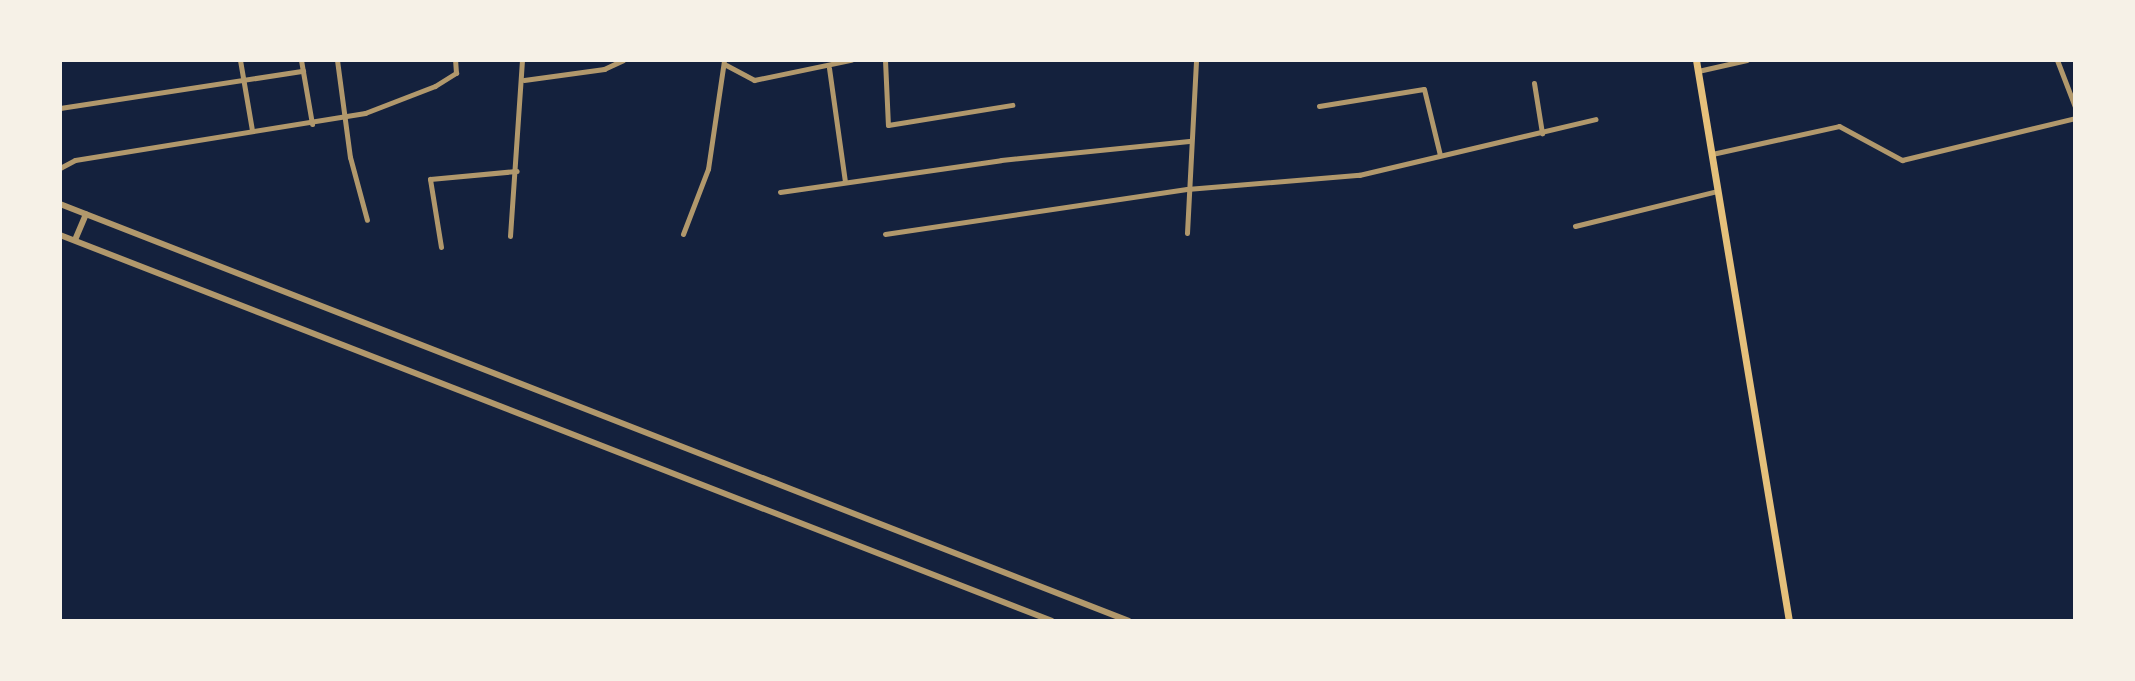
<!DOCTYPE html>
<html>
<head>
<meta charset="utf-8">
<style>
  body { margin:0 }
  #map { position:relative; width:2135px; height:681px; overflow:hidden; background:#14213d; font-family:"Roboto Condensed",sans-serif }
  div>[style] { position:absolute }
  .minor>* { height:5px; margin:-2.5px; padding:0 2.5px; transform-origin:2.5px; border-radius:2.5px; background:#b1986c }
  .tertiary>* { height:6px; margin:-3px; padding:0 3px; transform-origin:3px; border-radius:3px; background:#b1986c }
  .secondary>* { height:7px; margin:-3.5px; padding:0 3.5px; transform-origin:3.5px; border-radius:3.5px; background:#e5c07b }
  span { translate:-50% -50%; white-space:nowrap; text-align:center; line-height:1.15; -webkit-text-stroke:6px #f6f1e7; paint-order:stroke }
  .frame { position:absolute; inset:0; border:62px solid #f6f1e7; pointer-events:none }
</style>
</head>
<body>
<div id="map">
  <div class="minor">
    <div style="left:240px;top:60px;width:71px;rotate:80.3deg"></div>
    <div style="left:301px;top:60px;width:65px;rotate:80.2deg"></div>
    <div style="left:337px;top:60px;width:98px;rotate:82.4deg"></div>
    <div style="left:350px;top:157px;width:65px;rotate:74.9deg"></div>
    <div style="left:885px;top:60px;width:65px;rotate:87.4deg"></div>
    <div style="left:888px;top:125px;width:126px;rotate:-9.2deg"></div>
    <div style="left:2057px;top:60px;width:50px;rotate:69deg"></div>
    <div style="left:726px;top:65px;width:32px;rotate:28deg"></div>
    <div style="left:754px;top:80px;width:99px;rotate:-11.7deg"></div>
    <div style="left:829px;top:68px;width:115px;rotate:82deg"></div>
    <div style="left:1698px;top:71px;width:50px;rotate:-12.7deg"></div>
    <div style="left:524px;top:80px;width:81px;rotate:-7.8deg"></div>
    <div style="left:604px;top:69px;width:21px;rotate:-25deg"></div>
    <div style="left:1534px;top:83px;width:51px;rotate:80.9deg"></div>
    <div style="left:1319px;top:106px;width:106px;rotate:-9.2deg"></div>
    <div style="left:1424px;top:89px;width:68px;rotate:76.4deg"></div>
    <div style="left:60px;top:108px;width:246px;rotate:-8.7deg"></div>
    <div style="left:1712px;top:154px;width:130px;rotate:-12.4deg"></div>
    <div style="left:1839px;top:126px;width:72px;rotate:28.4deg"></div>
    <div style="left:1902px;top:160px;width:178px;rotate:-13.6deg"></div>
    <div style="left:60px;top:168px;width:17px;rotate:-28deg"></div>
    <div style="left:75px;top:160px;width:294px;rotate:-9.2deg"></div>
    <div style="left:365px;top:113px;width:75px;rotate:-21.1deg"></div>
    <div style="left:435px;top:86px;width:25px;rotate:-32deg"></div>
    <div style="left:456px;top:73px;width:13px;rotate:-94deg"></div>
    <div style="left:780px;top:192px;width:223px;rotate:-8.2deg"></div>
    <div style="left:1001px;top:160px;width:189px;rotate:-5.8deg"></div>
    <div style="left:1575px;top:226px;width:146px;rotate:-13.8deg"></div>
    <div style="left:1187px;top:233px;width:173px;rotate:-87deg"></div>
    <div style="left:683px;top:234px;width:70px;rotate:-69deg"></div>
    <div style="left:708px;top:169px;width:110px;rotate:-81.6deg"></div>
    <div style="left:885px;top:234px;width:305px;rotate:-8.5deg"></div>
    <div style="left:1187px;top:189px;width:173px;rotate:-4.7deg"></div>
    <div style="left:1359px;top:175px;width:243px;rotate:-13.3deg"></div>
    <div style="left:510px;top:236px;width:176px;rotate:-86.1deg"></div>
    <div style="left:441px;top:247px;width:69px;rotate:-99.2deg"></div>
    <div style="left:430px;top:179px;width:87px;rotate:-5.3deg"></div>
  </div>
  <div class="tertiary">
    <div style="left:60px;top:204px;width:1147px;rotate:21.31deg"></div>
    <div style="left:60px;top:235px;width:1064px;rotate:21.26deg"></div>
    <div style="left:75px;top:240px;width:28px;rotate:-67deg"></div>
  </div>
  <div class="secondary">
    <div style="left:1696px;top:60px;width:569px;rotate:80.59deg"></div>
  </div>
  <div class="frame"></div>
</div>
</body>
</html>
